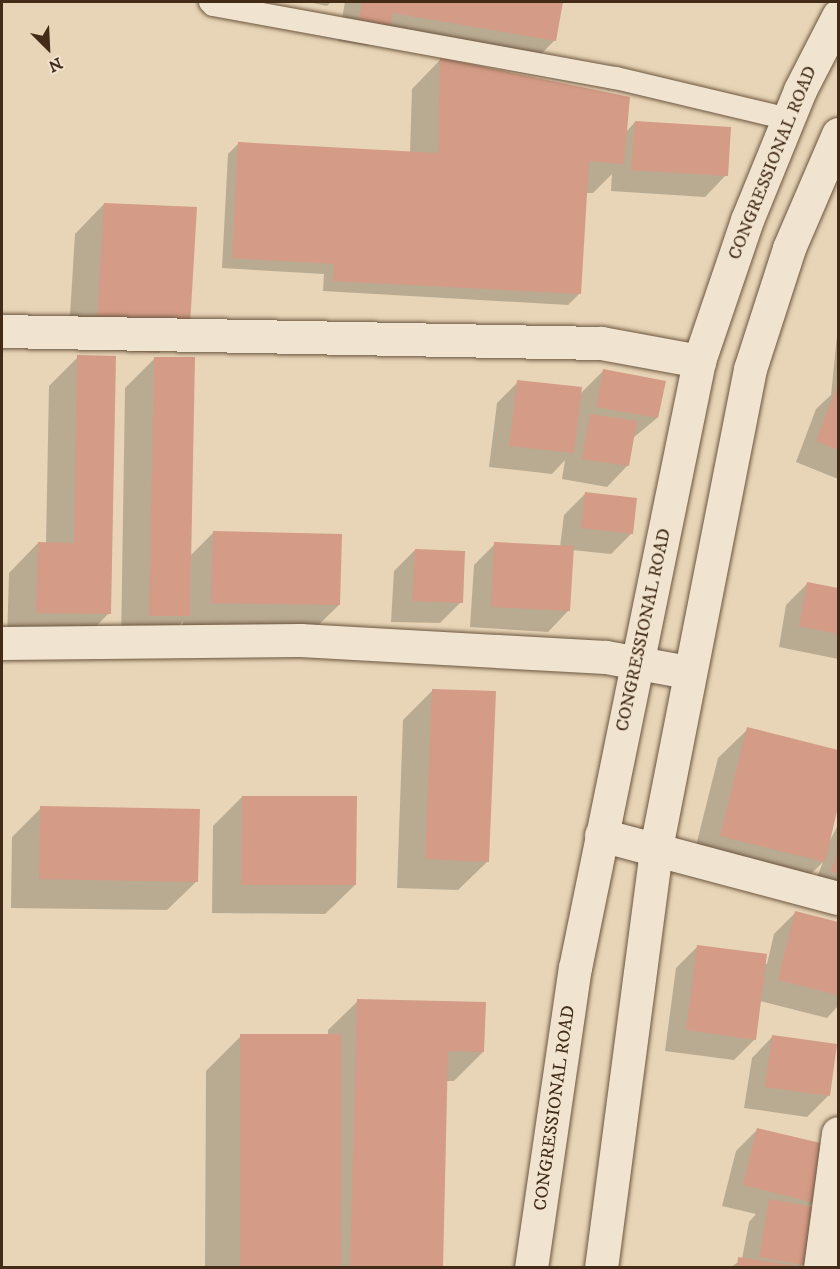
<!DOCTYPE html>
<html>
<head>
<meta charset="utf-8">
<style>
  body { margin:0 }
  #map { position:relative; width:840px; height:1269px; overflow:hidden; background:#e8d5b7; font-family:"IM FELL DW Pica",serif }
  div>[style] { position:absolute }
  .shadow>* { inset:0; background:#0003 }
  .building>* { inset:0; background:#d49b86 }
  .roads { filter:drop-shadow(0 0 2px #6c563f) drop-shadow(0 0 2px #6c563f) }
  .lane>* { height:22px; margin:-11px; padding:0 11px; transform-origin:11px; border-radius:11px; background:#f0e4d0 }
  .street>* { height:33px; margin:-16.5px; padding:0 16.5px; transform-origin:16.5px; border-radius:16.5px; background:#f0e4d0 }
  .secondary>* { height:33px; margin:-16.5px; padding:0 16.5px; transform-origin:16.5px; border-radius:16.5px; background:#f0e4d0 }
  span { translate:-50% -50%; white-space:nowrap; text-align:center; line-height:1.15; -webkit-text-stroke:5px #f0e4d0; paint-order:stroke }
  .street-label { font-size:18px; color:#432c17 }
  .frame { position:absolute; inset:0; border:3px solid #432c17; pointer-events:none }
  .north { position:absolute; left:18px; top:18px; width:60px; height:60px; -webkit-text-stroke:4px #f0e4d0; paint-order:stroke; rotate:156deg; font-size:16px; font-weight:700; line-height:24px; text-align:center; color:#432c17 }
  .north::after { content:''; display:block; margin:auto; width:21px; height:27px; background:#432c17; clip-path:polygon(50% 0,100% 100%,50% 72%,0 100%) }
</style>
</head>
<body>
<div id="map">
  <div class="shadow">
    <div style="clip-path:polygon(308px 2px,331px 2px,327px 6px)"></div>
    <div style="clip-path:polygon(345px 2px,561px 2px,554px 41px,533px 62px,379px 35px,368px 46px,338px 41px)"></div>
    <div style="clip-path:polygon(441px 59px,626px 132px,635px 122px,726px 175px,705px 197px,611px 191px,612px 174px,593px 193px,586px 193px,579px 294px,568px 305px,323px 291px,324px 274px,222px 268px,228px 154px,239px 143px,410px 153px,412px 89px)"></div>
    <div style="clip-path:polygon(104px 204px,188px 324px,159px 353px,68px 348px,75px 234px)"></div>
    <div style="clip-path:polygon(838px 326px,838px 479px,796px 462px,816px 409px,831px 395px)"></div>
    <div style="clip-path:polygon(78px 357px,109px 613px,80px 643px,7px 641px,9px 573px,38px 543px,46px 544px,49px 386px)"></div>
    <div style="clip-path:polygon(155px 358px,189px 557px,213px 533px,339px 605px,309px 634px,183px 631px,183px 621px,159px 645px,121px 645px,125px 388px)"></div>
    <div style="clip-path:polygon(604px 370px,657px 418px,633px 438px,628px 465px,607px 487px,562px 479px,565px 460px,552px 474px,489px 467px,497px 403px,518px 382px,580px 394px)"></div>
    <div style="clip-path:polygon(585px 494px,632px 533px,611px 554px,572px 550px,569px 610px,548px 632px,470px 627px,474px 565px,495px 544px,560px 547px,564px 515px)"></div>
    <div style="clip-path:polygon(415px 550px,461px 602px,440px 623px,391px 622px,394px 571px)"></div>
    <div style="clip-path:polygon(807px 584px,838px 590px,838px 659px,779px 647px,786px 605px)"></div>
    <div style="clip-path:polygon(433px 690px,488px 861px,458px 890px,397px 888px,403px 720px)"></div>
    <div style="clip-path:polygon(748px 729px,838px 751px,838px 801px,827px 846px,838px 825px,838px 903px,811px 892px,823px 862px,794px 891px,691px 866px,718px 758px)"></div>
    <div style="clip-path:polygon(242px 797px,355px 885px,325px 914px,212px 913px,213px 826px)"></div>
    <div style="clip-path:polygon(41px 808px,197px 881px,167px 910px,11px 908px,12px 837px)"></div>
    <div style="clip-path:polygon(795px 913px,838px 923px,838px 1006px,827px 1018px,760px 1001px,755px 1039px,734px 1060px,665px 1051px,676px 968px,697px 947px,767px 964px,774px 934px)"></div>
    <div style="clip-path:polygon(358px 1001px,483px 1052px,454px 1081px,446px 1081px,442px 1268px,205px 1268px,206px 1071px,241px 1036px,328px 1036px,328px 1030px)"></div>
    <div style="clip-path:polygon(773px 1036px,828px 1096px,807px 1117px,744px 1108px,752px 1058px)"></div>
    <div style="clip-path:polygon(757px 1130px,814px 1202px,809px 1207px,803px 1264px,799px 1268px,730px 1268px,742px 1259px,749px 1222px,756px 1214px,722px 1206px,736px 1151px)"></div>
  </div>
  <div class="building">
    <div style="clip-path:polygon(362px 2px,563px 2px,556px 41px,393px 13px,390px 26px,359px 20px)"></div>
    <div style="clip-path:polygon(440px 58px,630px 97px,624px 164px,589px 161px,581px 294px,333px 281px,334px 264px,232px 258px,238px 142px,438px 153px)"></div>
    <div style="clip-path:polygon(635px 121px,731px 127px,728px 176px,631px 170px)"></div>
    <div style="clip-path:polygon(104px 203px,197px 207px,190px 325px,97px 319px)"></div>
    <div style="clip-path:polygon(77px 355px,116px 356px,111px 614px,36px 613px,38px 542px,74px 543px)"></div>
    <div style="clip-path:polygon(154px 357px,195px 357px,190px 616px,149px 616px)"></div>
    <div style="clip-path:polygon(603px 369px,666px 381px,658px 418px,596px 407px)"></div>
    <div style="clip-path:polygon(517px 380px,582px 387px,574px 453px,509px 446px)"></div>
    <div style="clip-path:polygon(838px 384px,838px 450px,816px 441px)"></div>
    <div style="clip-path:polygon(590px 414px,637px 421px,629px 466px,582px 459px)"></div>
    <div style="clip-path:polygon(585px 492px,637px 498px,633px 534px,581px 528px)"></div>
    <div style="clip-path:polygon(213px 531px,342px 534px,340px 605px,211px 603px)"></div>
    <div style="clip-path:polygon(494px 542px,574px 546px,570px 611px,491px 607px)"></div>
    <div style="clip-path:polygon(415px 549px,465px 551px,463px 603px,412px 601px)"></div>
    <div style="clip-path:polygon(807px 582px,838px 588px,838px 634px,799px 626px)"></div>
    <div style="clip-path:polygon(432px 689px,496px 691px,489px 862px,425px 859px)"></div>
    <div style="clip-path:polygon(747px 727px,838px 750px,838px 807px,825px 862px,720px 836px)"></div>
    <div style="clip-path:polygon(242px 796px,357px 796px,356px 885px,241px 885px)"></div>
    <div style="clip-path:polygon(40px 806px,200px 809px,198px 882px,39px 879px)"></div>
    <div style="clip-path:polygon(838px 852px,838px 874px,831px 871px)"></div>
    <div style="clip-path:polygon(795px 911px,838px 922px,838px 995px,778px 980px)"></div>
    <div style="clip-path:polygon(697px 945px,767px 954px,756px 1040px,686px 1030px)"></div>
    <div style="clip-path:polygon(357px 999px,486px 1002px,484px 1052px,448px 1051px,443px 1268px,350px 1268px)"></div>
    <div style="clip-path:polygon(240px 1034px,341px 1034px,341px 1268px,240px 1268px)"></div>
    <div style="clip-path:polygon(772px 1035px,837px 1044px,830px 1096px,765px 1087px)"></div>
    <div style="clip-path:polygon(757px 1128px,829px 1145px,815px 1203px,743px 1185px)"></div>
    <div style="clip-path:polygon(769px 1199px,814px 1207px,804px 1265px,759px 1257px)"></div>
    <div style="clip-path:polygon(738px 1257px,797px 1266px,797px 1268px,737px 1268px)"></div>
  </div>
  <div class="roads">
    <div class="lane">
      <div style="left:210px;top:2px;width:4px;rotate:45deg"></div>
      <div style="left:213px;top:5px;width:410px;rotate:10.3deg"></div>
      <div style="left:616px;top:78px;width:177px;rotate:13.4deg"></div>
    </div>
    <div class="street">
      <div style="left:2px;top:331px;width:599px;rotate:1.15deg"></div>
      <div style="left:601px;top:343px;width:100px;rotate:10.4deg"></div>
      <div style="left:2px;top:643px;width:298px;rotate:-0.6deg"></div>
      <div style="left:300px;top:640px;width:306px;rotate:3.2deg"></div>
      <div style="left:606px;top:657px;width:83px;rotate:10.4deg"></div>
      <div style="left:601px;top:835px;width:245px;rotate:14.9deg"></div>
      <div style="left:820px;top:1268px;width:136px;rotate:-82.4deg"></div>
    </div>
    <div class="secondary">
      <div style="left:531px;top:1268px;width:303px;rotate:-81.7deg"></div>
      <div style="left:575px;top:968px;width:620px;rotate:-78.45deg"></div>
      <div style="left:699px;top:361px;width:149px;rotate:-71.2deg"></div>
      <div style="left:747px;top:220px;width:140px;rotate:-67.8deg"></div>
      <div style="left:800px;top:90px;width:83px;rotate:-62.8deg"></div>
      <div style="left:601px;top:1268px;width:424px;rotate:-82.5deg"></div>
      <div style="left:656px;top:848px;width:488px;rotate:-78.9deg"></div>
      <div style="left:750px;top:369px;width:127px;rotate:-72.1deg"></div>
      <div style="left:789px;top:248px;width:124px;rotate:-66.7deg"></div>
    </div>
  </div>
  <div class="street-label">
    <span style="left:773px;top:163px;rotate:-68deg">CONGRESSIONAL ROAD</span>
    <span style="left:644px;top:630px;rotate:-78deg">CONGRESSIONAL ROAD</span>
    <span style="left:555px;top:1108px;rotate:-82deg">CONGRESSIONAL ROAD</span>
  </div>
  <div class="frame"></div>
  <div class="north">N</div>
</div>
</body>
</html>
